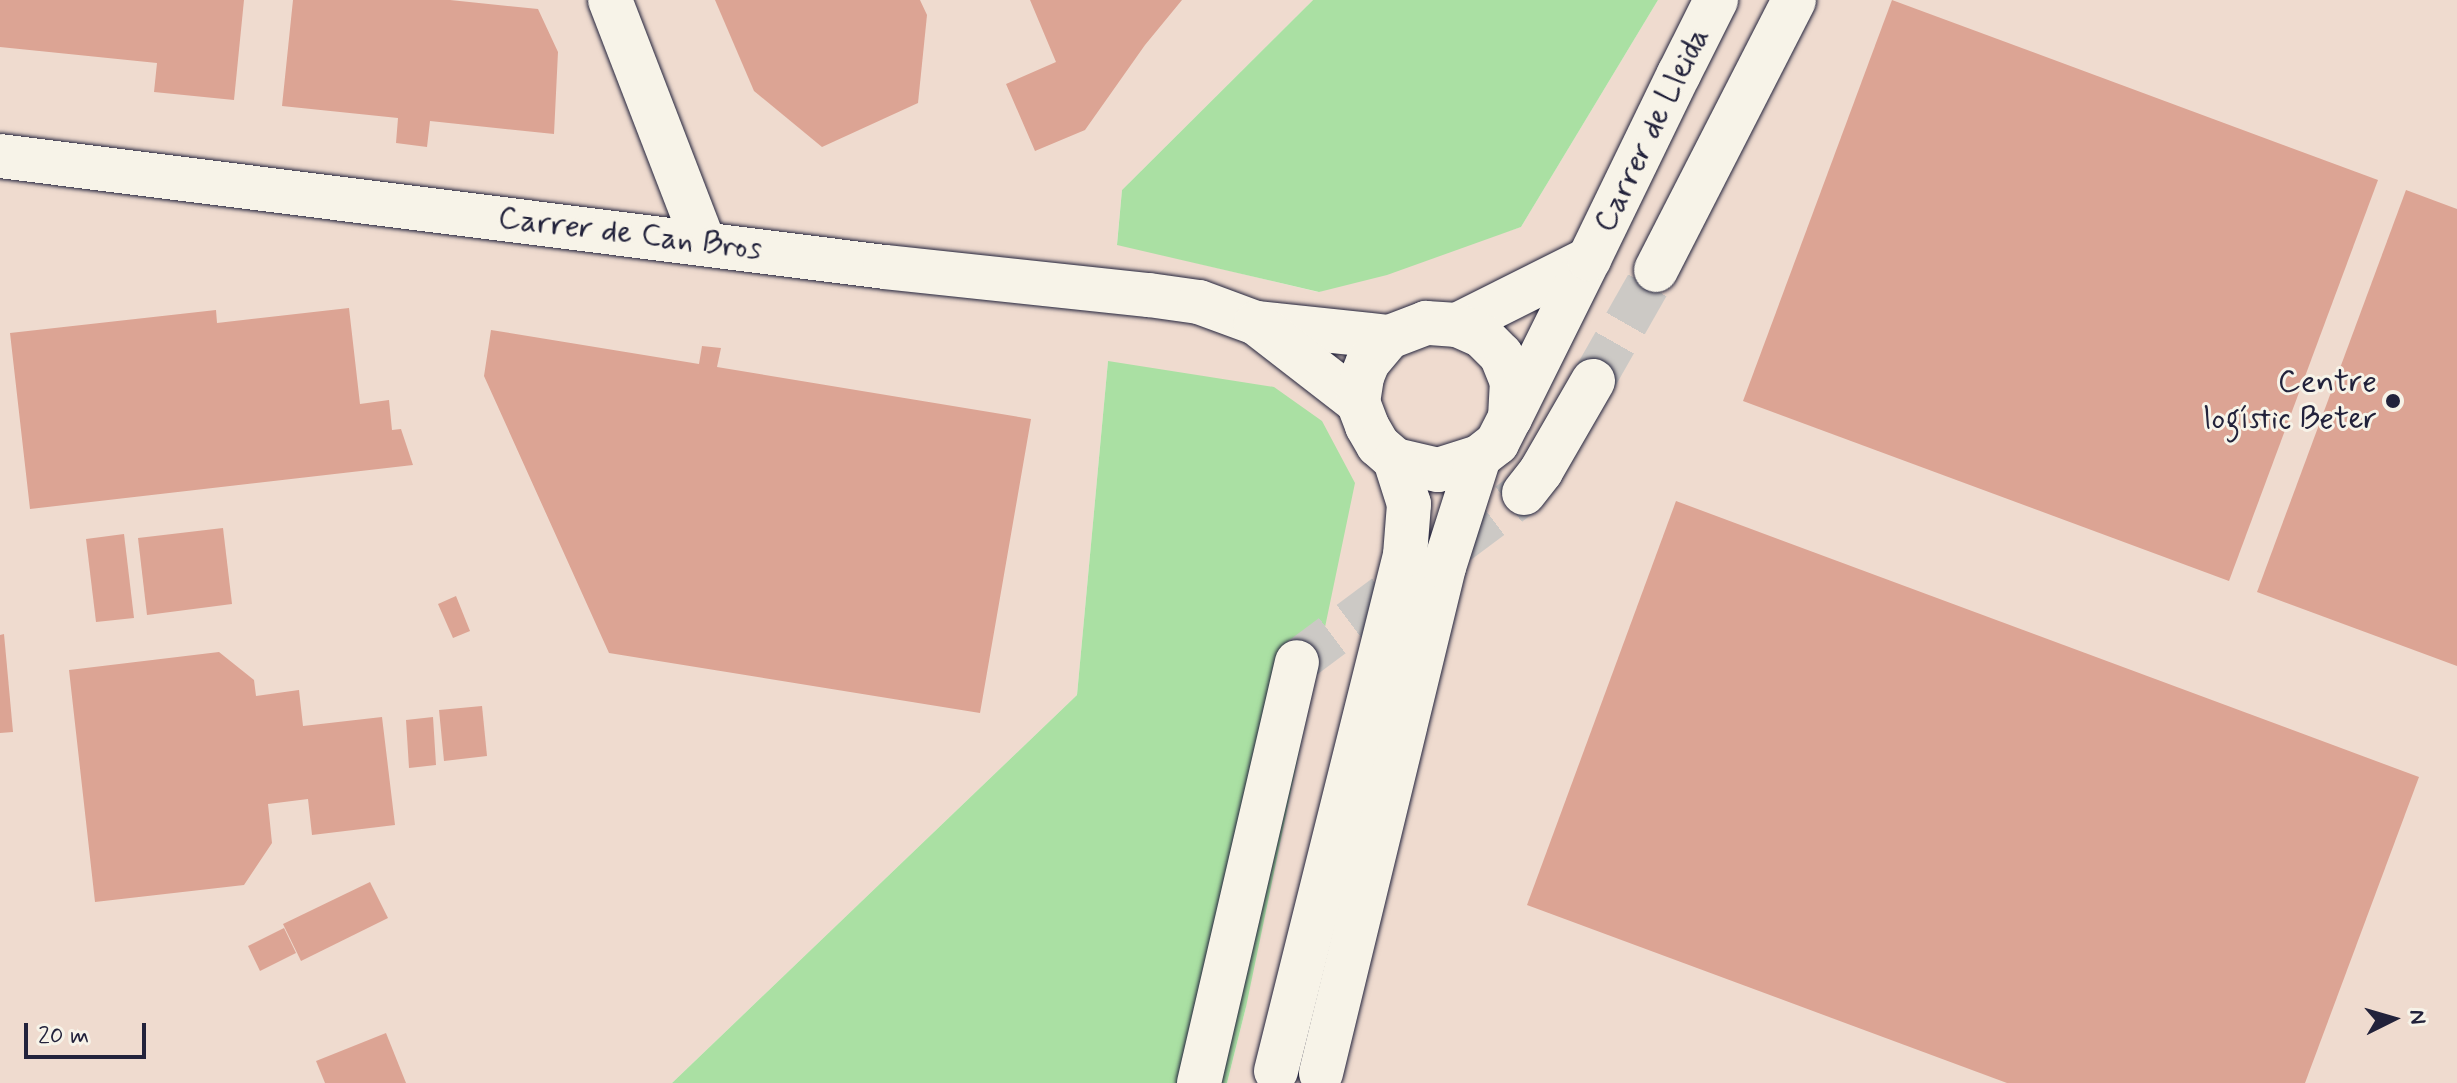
<!DOCTYPE html>
<html>
<head>
<meta charset="utf-8">
<style>
  body { margin:0 }
  #map { position:relative; width:2457px; height:1083px; overflow:hidden; background:#f7f3e8; font-family:Mynerve,sans-serif }
  div>[style] { position:absolute }
  .built>* { inset:0; background:#efdbcf }
  .green>* { inset:0; background:#aae0a3 }
  .building>* { inset:0; background:#dca494 }
  .minor-tunnel>* { height:44px; margin-top:-22px; transform-origin:0; background:repeating-linear-gradient(90deg,#ccc9c5 0 44px,transparent 0 66px) }
  .roads { filter:drop-shadow(0 0 2px #22223b) drop-shadow(0 0 2px #22223b) }
  .minor>* { height:44px; margin:-22px; padding:0 22px; transform-origin:22px; border-radius:22px; background:#f7f3e8 }
  .dots>* { width:22px; height:22px; translate:-50% -50%; box-sizing:border-box; border:4px solid #f7f3e8; border-radius:50% }
  span { translate:-50% -50%; white-space:nowrap; text-align:center; line-height:1.15; -webkit-text-stroke:6px #f7f3e8; paint-order:stroke }
  .street-label { font-size:32px; color:#22223b }
  .poi-label { font-size:32px; color:#22223b }
  .right { translate:-100% -50%; text-align:right }
  .north { position:absolute; left:2353px; top:979px; width:80px; height:80px; -webkit-text-stroke:6px #f7f3e8; paint-order:stroke; rotate:85deg; font-size:22px; font-weight:700; line-height:32px; text-align:center; color:#22223b }
  .north::after { content:''; display:block; margin:auto; width:28px; height:36px; background:#22223b; clip-path:polygon(50% 0,100% 100%,50% 72%,0 100%) }
  .scale { position:absolute; left:24px; top:1023px; width:122px; height:36px; box-sizing:border-box; border:4px solid #22223b; border-top:0; padding-left:10px; font-size:24px; line-height:28px; white-space:nowrap; color:#22223b; -webkit-text-stroke:6px #f7f3e8; paint-order:stroke }
</style>
</head>
<body>
<div id="map">
  <div class="built">
    <div style="clip-path:polygon(0 0,1313px 0,1122px 190px,1117px 244px,1318px 292px,1521px 227px,1658px 0,2457px 0,2457px 1083px,1227px 1083px,1246px 1007px,1108px 361px,1077px 695px,672px 1083px,0 1083px)"></div>
  </div>
  <div class="green">
    <div style="clip-path:polygon(1313px 0,1658px 0,1521px 227px,1387px 275px,1319px 292px,1117px 245px,1122px 190px)"></div>
    <div style="clip-path:polygon(1108px 361px,1274px 387px,1322px 421px,1355px 483px,1246px 1007px,1227px 1083px,672px 1083px,1077px 695px)"></div>
  </div>
  <div class="building">
    <div style="clip-path:polygon(0 0,244px 0,234px 100px,154px 92px,157px 63px,0 47px)"></div>
    <div style="clip-path:polygon(293px 0,450px 0,538px 9px,558px 52px,554px 134px,430px 121px,427px 147px,396px 143px,398px 118px,282px 106px)"></div>
    <div style="clip-path:polygon(715px 0,920px 0,927px 15px,918px 103px,822px 147px,754px 91px)"></div>
    <div style="clip-path:polygon(1030px 0,1182px 0,1145px 45px,1085px 130px,1035px 151px,1006px 84px,1056px 62px)"></div>
    <div style="clip-path:polygon(1892px 0,2378px 180px,2229px 581px,1743px 401px)"></div>
    <div style="clip-path:polygon(2406px 190px,2457px 209px,2457px 666px,2257px 592px)"></div>
    <div style="clip-path:polygon(349px 308px,360px 404px,389px 400px,392px 430px,401px 429px,413px 465px,30px 509px,10px 333px,216px 310px,217px 323px)"></div>
    <div style="clip-path:polygon(491px 330px,699px 364px,702px 346px,721px 348px,717px 367px,1031px 419px,980px 713px,609px 653px,484px 376px)"></div>
    <div style="clip-path:polygon(1676px 501px,2419px 777px,2305px 1083px,2007px 1083px,1527px 905px)"></div>
    <div style="clip-path:polygon(223px 528px,232px 604px,147px 615px,138px 538px)"></div>
    <div style="clip-path:polygon(124px 534px,134px 618px,96px 622px,86px 539px)"></div>
    <div style="clip-path:polygon(456px 596px,470px 631px,453px 638px,438px 604px)"></div>
    <div style="clip-path:polygon(4px 634px,13px 732px,0 733px,0 635px)"></div>
    <div style="clip-path:polygon(219px 652px,254px 680px,256px 696px,299px 690px,303px 726px,382px 717px,395px 825px,312px 835px,308px 799px,268px 804px,272px 843px,244px 885px,95px 902px,69px 670px)"></div>
    <div style="clip-path:polygon(482px 706px,487px 756px,444px 761px,439px 710px)"></div>
    <div style="clip-path:polygon(433px 717px,436px 765px,409px 768px,406px 720px)"></div>
    <div style="clip-path:polygon(370px 882px,388px 918px,301px 961px,283px 924px)"></div>
    <div style="clip-path:polygon(284px 928px,296px 953px,260px 971px,248px 946px)"></div>
    <div style="clip-path:polygon(386px 1033px,406px 1083px,325px 1083px,316px 1061px)"></div>
  </div>
  <div class="minor-tunnel">
    <div style="left:1593px;top:381px;width:128px;rotate:-60.4deg"></div>
    <div style="left:1297px;top:662px;width:283px;rotate:-36.7deg"></div>
  </div>
  <div class="roads">
    <div class="minor">
      <div style="left:610px;top:0;width:261px;rotate:68.9deg"></div>
      <div style="left:0;top:156px;width:892px;rotate:7.15deg"></div>
      <div style="left:885px;top:267px;width:265px;rotate:6.1deg"></div>
      <div style="left:1149px;top:295px;width:50px;rotate:8deg"></div>
      <div style="left:1199px;top:302px;width:61px;rotate:20.2deg"></div>
      <div style="left:1256px;top:323px;width:134px;rotate:6deg"></div>
      <div style="left:1656px;top:270px;width:303px;rotate:-62.9deg"></div>
      <div style="left:1256px;top:323px;width:129px;rotate:37.8deg"></div>
      <div style="left:1457px;top:325px;width:148px;rotate:-26.6deg"></div>
      <div style="left:1510px;top:418px;width:36px;rotate:-87deg"></div>
      <div style="left:1512px;top:382px;width:29px;rotate:-112deg"></div>
      <div style="left:1501px;top:355px;width:27px;rotate:-135deg"></div>
      <div style="left:1482px;top:336px;width:27px;rotate:-156deg"></div>
      <div style="left:1457px;top:325px;width:31px;rotate:-176deg"></div>
      <div style="left:1426px;top:323px;width:40px;rotate:159deg"></div>
      <div style="left:1389px;top:337px;width:33px;rotate:130deg"></div>
      <div style="left:1368px;top:362px;width:16px;rotate:112deg"></div>
      <div style="left:1362px;top:377px;width:25px;rotate:99deg"></div>
      <div style="left:1358px;top:402px;width:26px;rotate:69deg"></div>
      <div style="left:1367px;top:426px;width:22px;rotate:60deg"></div>
      <div style="left:1378px;top:445px;width:23px;rotate:41deg"></div>
      <div style="left:1395px;top:460px;width:44px;rotate:13.1deg"></div>
      <div style="left:1438px;top:470px;width:43px;rotate:-17.6deg"></div>
      <div style="left:1479px;top:457px;width:23px;rotate:-38deg"></div>
      <div style="left:1497px;top:443px;width:28px;rotate:-63deg"></div>
      <div style="left:1510px;top:418px;width:178px;rotate:-63.6deg"></div>
      <div style="left:1589px;top:259px;width:206px;rotate:-64.1deg"></div>
      <div style="left:1679px;top:74px;width:83px;rotate:-63.4deg"></div>
      <div style="left:1524px;top:493px;width:28px;rotate:-52deg"></div>
      <div style="left:1541px;top:471px;width:104px;rotate:-60deg"></div>
      <div style="left:1276px;top:1071px;width:532px;rotate:-75.96deg"></div>
      <div style="left:1405px;top:555px;width:51px;rotate:-85.5deg"></div>
      <div style="left:1409px;top:504px;width:46px;rotate:-107.7deg"></div>
      <div style="left:1321px;top:1073px;width:521px;rotate:-76.34deg"></div>
      <div style="left:1444px;top:567px;width:115px;rotate:-72.3deg"></div>
      <div style="left:1199px;top:1083px;width:432px;rotate:-76.9deg"></div>
    </div>
  </div>
  <div class="dots">
    <div style="left:2393px;top:401px;background:#22223b"></div>
  </div>
  <div class="street-label">
    <span style="left:1652px;top:130px;rotate:-64deg">Carrer de Lleida</span>
    <span style="left:630px;top:234px;rotate:7deg">Carrer de Can Bros</span>
  </div>
  <div class="poi-label">
    <span class="right" style="left:2377px;top:401px">Centre<br>logístic Beter</span>
  </div>
  <div class="north">N</div>
  <div class="scale">20 m</div>
</div>
</body>
</html>
